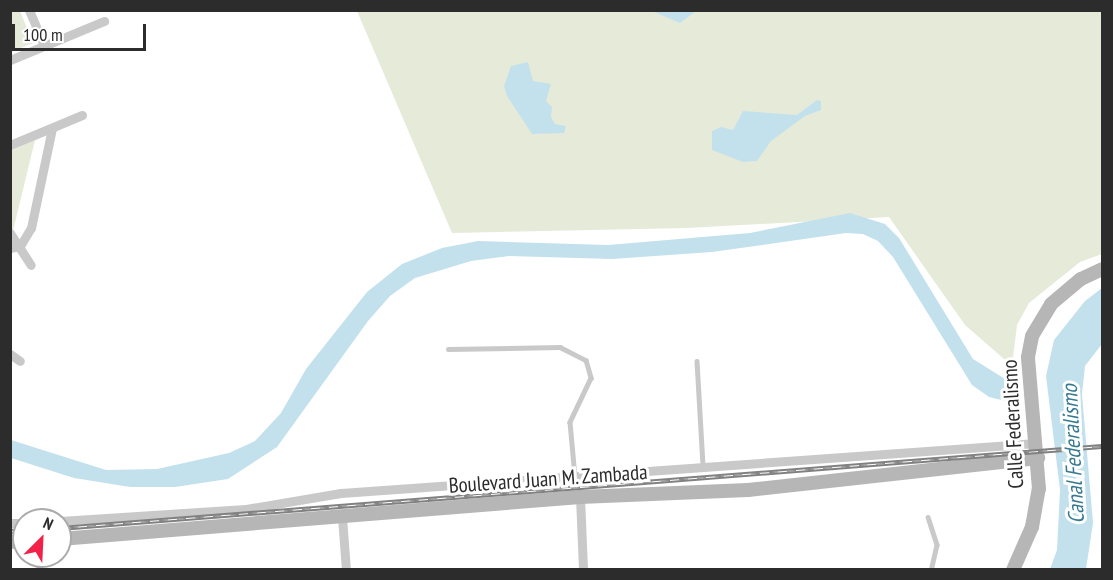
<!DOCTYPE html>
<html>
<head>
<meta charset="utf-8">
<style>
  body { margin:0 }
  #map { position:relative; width:1113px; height:580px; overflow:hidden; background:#fff; font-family:"PT Sans Narrow",sans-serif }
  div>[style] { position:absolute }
  .green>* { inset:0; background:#e5ebd8 }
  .water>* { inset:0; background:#c3e1ed }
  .lane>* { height:4.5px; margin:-2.25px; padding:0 2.25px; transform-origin:2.25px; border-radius:2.25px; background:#c9c9c9 }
  .street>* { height:9px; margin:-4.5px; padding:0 4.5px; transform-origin:4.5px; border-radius:4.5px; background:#c9c9c9 }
  .secondary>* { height:14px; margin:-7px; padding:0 7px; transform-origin:7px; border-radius:7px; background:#b6b6b6 }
  .rail>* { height:5px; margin-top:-2.5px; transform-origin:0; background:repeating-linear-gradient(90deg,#fff 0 9px,#818181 0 18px); box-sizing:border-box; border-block:2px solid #818181 }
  span { translate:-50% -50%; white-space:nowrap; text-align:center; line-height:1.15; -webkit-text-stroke:6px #fff; paint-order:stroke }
  .street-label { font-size:21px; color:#2c2c2c }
  .water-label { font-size:22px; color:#367993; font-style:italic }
  .frame { position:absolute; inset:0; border:12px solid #2c2c2c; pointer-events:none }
  .north { position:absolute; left:12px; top:508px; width:60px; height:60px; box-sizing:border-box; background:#fff; border:2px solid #ababab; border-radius:50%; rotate:24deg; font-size:16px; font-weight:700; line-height:24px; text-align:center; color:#2c2c2c }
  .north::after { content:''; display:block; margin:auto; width:21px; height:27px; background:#f12148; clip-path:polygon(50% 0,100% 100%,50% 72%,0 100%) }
  .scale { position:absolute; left:12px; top:24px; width:134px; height:27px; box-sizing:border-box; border:3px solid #2c2c2c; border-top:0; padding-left:8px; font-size:18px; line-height:21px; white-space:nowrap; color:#2c2c2c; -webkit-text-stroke:4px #fff; paint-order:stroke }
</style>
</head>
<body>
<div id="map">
  <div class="green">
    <div style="clip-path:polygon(11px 10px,20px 11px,33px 43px,11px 52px)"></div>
    <div style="clip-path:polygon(357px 11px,1102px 11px,1102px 254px,1080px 262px,1029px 303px,1017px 325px,1012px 366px,965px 325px,889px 217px,687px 228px,452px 233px)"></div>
    <div style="clip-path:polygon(35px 140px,12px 235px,10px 151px)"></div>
  </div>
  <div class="water">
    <div style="clip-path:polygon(652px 11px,696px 11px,680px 23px)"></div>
    <div style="clip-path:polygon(528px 62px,533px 81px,551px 84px,546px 101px,552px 107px,551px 117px,555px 124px,566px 126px,564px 133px,532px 134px,507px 96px,504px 86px,511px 66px)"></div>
    <div style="clip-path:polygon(817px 100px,821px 101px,821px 110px,805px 116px,771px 141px,757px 161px,743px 162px,712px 150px,712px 131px,721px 127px,733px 130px,743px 111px,797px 115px)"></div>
    <div style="clip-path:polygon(850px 213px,885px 224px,899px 238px,973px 359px,1018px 387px,1018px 404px,989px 397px,972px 385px,893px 257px,878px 241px,863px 234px,846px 233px,712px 252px,612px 259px,509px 256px,471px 261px,415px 278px,390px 296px,368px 321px,277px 447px,228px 479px,175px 487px,130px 487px,74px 478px,11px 458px,11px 440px,106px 470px,157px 469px,229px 453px,255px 441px,281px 413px,306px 369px,367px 292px,402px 264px,442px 248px,478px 241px,608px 245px,750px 233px)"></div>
    <div style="clip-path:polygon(1102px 288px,1102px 344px,1085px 366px,1082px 394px,1093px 523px,1086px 569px,1050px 569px,1057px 550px,1060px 490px,1046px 376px,1054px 340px,1085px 301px)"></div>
  </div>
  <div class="lane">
    <div style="left:448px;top:349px;width:112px;rotate:-1deg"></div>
    <div style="left:560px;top:347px;width:29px;rotate:27deg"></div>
    <div style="left:586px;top:360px;width:19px;rotate:74deg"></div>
    <div style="left:591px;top:378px;width:49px;rotate:115.5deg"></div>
    <div style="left:570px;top:422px;width:55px;rotate:84.8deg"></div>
    <div style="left:697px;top:361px;width:105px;rotate:86.7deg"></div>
    <div style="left:928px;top:517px;width:29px;rotate:72deg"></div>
    <div style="left:937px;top:545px;width:26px;rotate:103deg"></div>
  </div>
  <div class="street">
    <div style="left:29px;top:10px;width:39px;rotate:67deg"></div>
    <div style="left:10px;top:60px;width:102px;rotate:-22.5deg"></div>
    <div style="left:10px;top:145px;width:78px;rotate:-22.6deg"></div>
    <div style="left:10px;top:233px;width:38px;rotate:57deg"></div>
    <div style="left:10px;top:248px;width:10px;rotate:-11deg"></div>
    <div style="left:20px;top:246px;width:21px;rotate:-59deg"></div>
    <div style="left:31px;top:228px;width:102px;rotate:-78.1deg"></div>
    <div style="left:10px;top:354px;width:12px;rotate:35deg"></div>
    <div style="left:580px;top:497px;width:73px;rotate:87.6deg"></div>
    <div style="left:342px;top:517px;width:53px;rotate:85.7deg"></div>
    <div style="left:60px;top:521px;width:186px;rotate:-3.7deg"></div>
    <div style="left:246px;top:509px;width:96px;rotate:-9.6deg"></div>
    <div style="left:341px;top:493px;width:697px;rotate:-4.11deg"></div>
    <div style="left:10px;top:523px;width:14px"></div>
  </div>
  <div class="secondary">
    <div style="left:60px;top:539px;width:522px;rotate:-4.62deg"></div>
    <div style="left:580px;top:497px;width:168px;rotate:-2.4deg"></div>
    <div style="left:748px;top:490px;width:292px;rotate:-6.3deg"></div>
    <div style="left:10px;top:542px;width:14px;rotate:-4deg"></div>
    <div style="left:1013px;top:570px;width:47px;rotate:-66.2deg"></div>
    <div style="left:1032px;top:527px;width:39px;rotate:-80deg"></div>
    <div style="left:1039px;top:489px;width:132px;rotate:-94.8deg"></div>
    <div style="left:1028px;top:357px;width:21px;rotate:-79deg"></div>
    <div style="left:1032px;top:336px;width:37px;rotate:-59deg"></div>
    <div style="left:1051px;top:304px;width:39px;rotate:-40deg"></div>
    <div style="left:1081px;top:279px;width:23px;rotate:-25deg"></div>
  </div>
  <div class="rail">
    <div style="left:60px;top:528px;width:1045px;rotate:-4.5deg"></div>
    <div style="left:10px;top:531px;width:14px;rotate:-4deg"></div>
  </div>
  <div class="street-label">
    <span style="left:1013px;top:424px;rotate:-93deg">Calle Federalismo</span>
    <span style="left:548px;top:479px;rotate:-4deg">Boulevard Juan M. Zambada</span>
  </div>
  <div class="water-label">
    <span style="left:1073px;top:454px;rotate:-93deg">Canal Federalismo</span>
  </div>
  <div class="frame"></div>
  <div class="north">N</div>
  <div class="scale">100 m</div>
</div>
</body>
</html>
